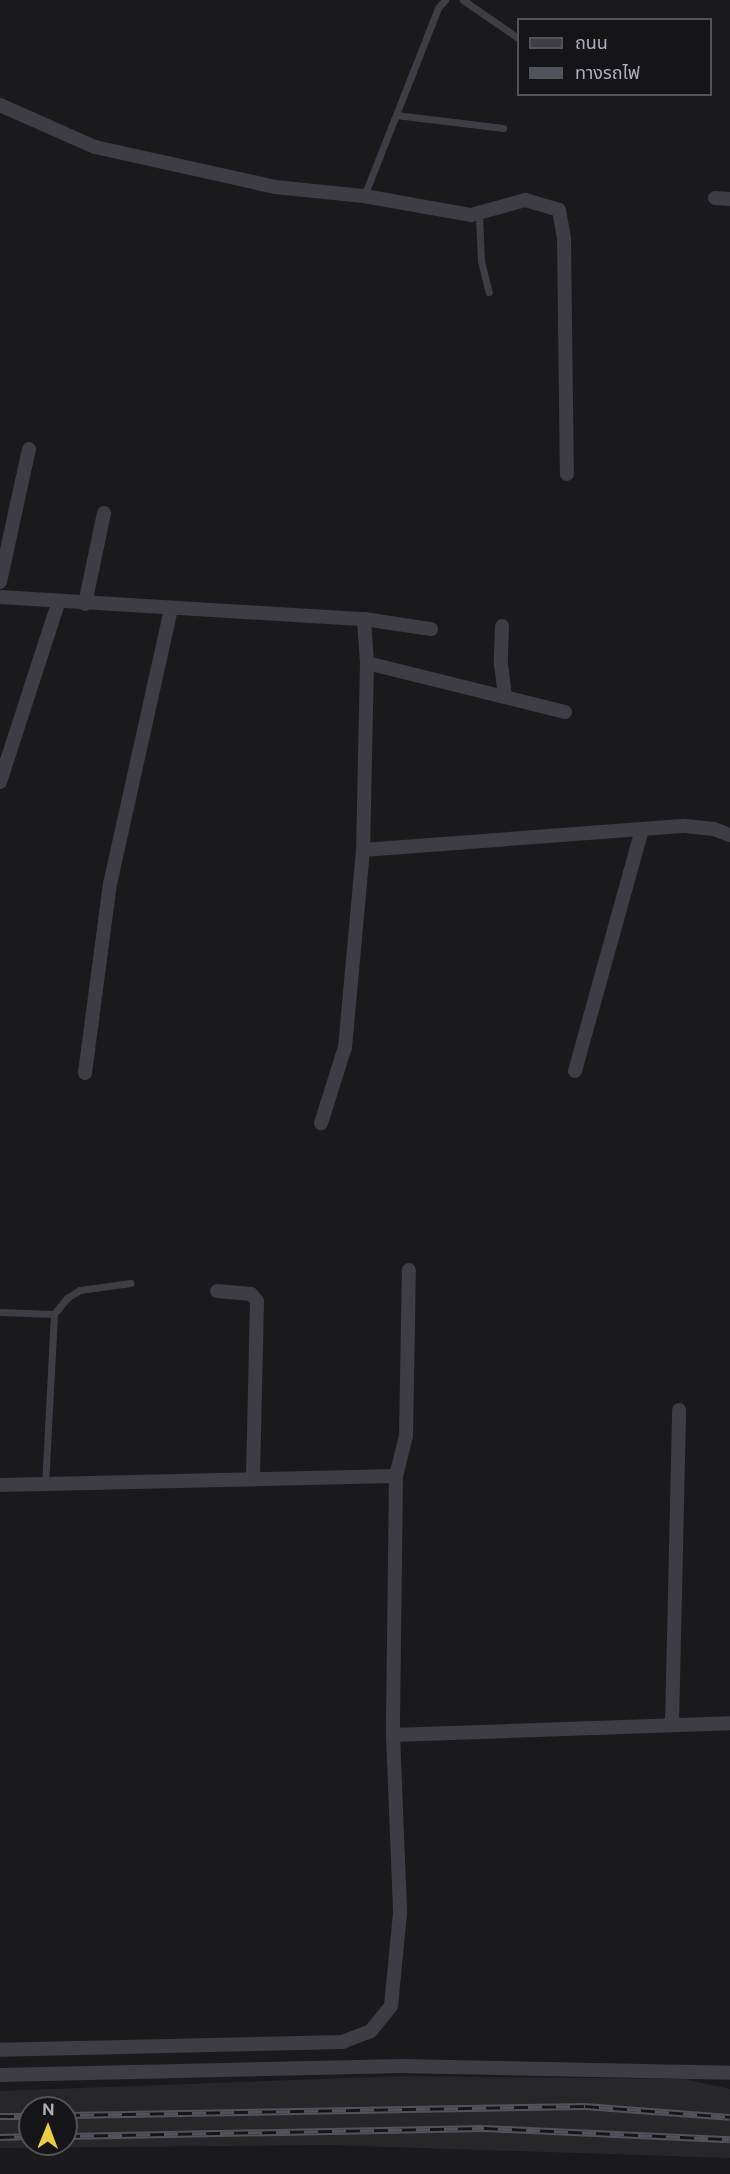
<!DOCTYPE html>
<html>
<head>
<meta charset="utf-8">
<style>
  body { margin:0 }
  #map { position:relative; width:730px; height:2174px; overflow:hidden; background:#1a1a1c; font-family:"Public Sans","Noto Sans Thai",sans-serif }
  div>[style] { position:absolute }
  .built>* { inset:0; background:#272629 }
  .service>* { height:7px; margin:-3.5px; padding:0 3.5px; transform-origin:3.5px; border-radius:3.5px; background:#3d3d43 }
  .minor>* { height:14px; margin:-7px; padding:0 7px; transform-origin:7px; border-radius:7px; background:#3d3d43 }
  .rail>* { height:7px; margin-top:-3.5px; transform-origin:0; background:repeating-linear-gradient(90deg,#151517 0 14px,#52535a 0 28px); box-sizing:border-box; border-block:2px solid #52535a }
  span { translate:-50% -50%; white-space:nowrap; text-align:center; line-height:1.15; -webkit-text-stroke:6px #151517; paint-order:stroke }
  .legend { position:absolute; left:517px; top:18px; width:195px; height:78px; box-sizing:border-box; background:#151517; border:2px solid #525359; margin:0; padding:8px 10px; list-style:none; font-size:18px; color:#adafbb }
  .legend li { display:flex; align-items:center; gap:12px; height:30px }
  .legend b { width:30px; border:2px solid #525359 }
  .north { position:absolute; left:18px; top:2096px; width:60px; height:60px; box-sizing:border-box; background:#151517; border:2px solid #525359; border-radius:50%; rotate:1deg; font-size:16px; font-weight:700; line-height:24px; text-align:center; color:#adafbb }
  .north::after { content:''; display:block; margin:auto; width:21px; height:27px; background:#ebce43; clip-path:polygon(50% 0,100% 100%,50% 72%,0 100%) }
</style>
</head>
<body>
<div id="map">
  <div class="built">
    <div style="clip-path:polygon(evenodd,400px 2076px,684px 2079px,730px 2089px,730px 2158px,327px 2145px,0 2148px,0 2091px,400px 2076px,30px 2108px,66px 2108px,66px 2144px,30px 2144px,30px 2108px)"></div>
  </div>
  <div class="service">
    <div style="left:463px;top:0;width:67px;rotate:34.6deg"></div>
    <div style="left:396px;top:115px;width:108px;rotate:6.9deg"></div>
    <div style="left:364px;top:196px;width:202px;rotate:-68.5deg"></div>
    <div style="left:438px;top:8px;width:11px;rotate:-49deg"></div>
    <div style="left:479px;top:215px;width:46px;rotate:87.5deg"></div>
    <div style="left:481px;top:261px;width:32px;rotate:76deg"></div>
    <div style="left:0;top:1312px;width:54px;rotate:2.1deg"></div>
    <div style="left:54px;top:1314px;width:170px;rotate:93deg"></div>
    <div style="left:54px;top:1314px;width:21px;rotate:-51deg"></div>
    <div style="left:67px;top:1298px;width:15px;rotate:-32deg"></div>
    <div style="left:80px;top:1290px;width:51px;rotate:-7.8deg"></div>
  </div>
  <div class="minor">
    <div style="left:0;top:105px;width:104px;rotate:23.9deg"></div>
    <div style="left:95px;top:147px;width:184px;rotate:12.5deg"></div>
    <div style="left:275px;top:187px;width:89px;rotate:5.8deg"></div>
    <div style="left:364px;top:196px;width:109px;rotate:10.1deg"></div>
    <div style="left:471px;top:215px;width:56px;rotate:-15.5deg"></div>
    <div style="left:525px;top:200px;width:35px;rotate:16deg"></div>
    <div style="left:559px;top:210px;width:28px;rotate:80deg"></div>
    <div style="left:564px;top:238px;width:236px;rotate:89.3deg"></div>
    <div style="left:715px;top:198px;width:15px;rotate:4deg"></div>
    <div style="left:0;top:582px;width:136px;rotate:-77.7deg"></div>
    <div style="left:0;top:597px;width:365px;rotate:3.5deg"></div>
    <div style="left:364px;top:619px;width:44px;rotate:86.1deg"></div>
    <div style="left:367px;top:663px;width:187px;rotate:91.2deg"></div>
    <div style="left:363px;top:850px;width:198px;rotate:95.2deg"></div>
    <div style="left:345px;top:1047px;width:80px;rotate:107.5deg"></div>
    <div style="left:85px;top:604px;width:93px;rotate:-78.2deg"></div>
    <div style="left:364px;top:619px;width:68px;rotate:8.5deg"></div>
    <div style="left:502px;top:626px;width:38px;rotate:92deg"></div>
    <div style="left:501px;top:664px;width:32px;rotate:83deg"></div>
    <div style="left:367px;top:663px;width:204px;rotate:13.9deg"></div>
    <div style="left:0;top:782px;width:188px;rotate:-72deg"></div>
    <div style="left:363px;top:850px;width:323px;rotate:-4.3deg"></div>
    <div style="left:685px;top:826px;width:29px;rotate:6deg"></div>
    <div style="left:714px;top:829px;width:17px;rotate:21deg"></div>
    <div style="left:575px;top:1071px;width:251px;rotate:-74.5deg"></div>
    <div style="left:85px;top:1073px;width:191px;rotate:-82.5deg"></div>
    <div style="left:110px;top:884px;width:282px;rotate:-77.5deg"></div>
    <div style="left:217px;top:1291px;width:34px;rotate:5deg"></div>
    <div style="left:251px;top:1294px;width:9px;rotate:49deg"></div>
    <div style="left:257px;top:1301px;width:178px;rotate:91.3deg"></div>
    <div style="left:396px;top:1476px;width:41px;rotate:-76deg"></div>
    <div style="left:406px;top:1436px;width:166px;rotate:-89deg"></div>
    <div style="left:0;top:1485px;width:396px;rotate:-1.3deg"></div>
    <div style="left:396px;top:1476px;width:259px;rotate:90.7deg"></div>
    <div style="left:393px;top:1735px;width:178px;rotate:87.7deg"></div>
    <div style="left:400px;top:1913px;width:93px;rotate:95.5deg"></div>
    <div style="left:391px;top:2006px;width:32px;rotate:129deg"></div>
    <div style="left:371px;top:2031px;width:30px;rotate:159deg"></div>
    <div style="left:343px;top:2042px;width:343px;rotate:178.7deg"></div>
    <div style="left:672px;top:1725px;width:315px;rotate:-88.7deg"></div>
    <div style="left:393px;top:1735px;width:337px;rotate:-2deg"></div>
    <div style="left:0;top:2075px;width:402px;rotate:-1.3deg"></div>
    <div style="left:402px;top:2066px;width:328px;rotate:1.2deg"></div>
  </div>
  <div class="rail">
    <div style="left:66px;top:2115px;width:519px;rotate:-0.99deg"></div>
    <div style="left:585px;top:2106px;width:145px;rotate:4.3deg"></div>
    <div style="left:0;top:2116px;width:30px"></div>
    <div style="left:66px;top:2136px;width:418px;rotate:-1.1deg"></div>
    <div style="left:484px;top:2128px;width:246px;rotate:2.6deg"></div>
    <div style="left:0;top:2137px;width:30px;rotate:-2deg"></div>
  </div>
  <ul class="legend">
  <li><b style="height:8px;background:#3d3d43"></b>ถนน</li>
  <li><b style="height:8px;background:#52535a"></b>ทางรถไฟ</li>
  </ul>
  <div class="north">N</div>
</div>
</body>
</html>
